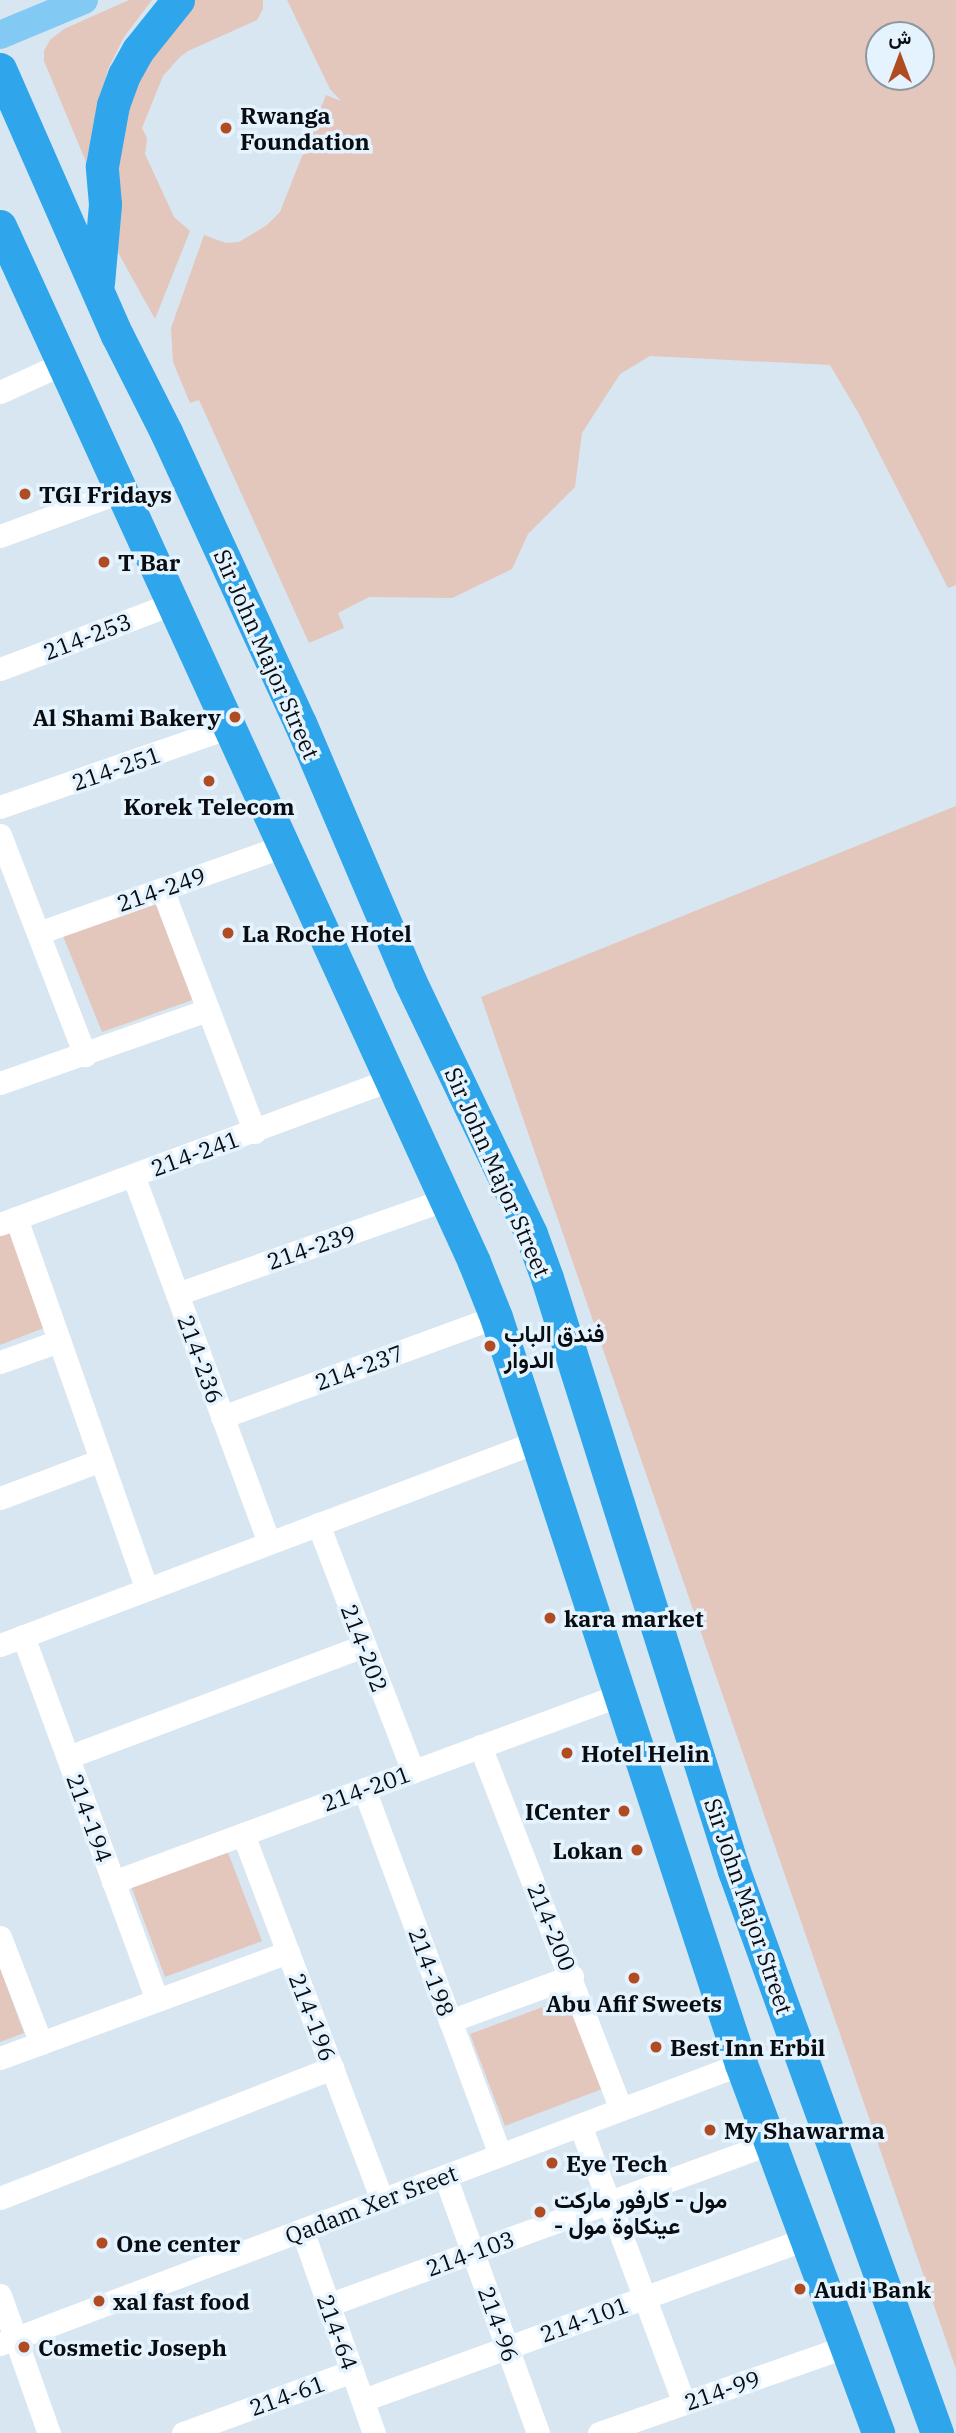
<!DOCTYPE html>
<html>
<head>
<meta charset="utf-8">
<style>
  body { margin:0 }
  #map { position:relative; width:956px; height:2433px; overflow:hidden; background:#d8e6f1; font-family:"IBM Plex Serif",Vazirmatn,serif }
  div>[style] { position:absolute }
  .green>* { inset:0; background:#e3c6bc }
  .minor>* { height:23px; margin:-11.5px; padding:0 11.5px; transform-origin:11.5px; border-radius:11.5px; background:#fff }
  .major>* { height:28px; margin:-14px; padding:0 14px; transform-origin:14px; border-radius:14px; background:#82caf4 }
  .highway>* { height:33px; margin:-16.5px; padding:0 16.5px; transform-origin:16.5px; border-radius:16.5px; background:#2fa6ec }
  .dots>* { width:19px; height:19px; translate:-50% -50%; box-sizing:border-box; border:4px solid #e5f3fe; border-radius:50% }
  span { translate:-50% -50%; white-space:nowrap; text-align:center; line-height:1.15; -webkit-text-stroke:7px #e5f3fe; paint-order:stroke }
  .poi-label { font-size:23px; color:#090d11; font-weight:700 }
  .left { translate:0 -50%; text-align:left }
  .right { translate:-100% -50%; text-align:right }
  .street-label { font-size:23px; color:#090d11 }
  .north { position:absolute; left:865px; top:21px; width:70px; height:70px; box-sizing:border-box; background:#e5f3fe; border:2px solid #8d979f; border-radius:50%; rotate:0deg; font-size:19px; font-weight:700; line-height:28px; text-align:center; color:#090d11 }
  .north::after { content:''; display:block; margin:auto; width:24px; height:32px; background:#b14b22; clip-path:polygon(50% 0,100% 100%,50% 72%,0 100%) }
</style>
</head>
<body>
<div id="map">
  <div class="green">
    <div style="clip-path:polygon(129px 0,152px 0,124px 37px,108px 69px,86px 162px,44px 61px,44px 51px,50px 40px,64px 29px)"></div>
    <div style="clip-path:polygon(188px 0,263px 0,263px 9px,257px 20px,188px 51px,180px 57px,163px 76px,142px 128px,147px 138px,145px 154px,174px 217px,190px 231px,155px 319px,110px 238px,123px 106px)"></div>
    <div style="clip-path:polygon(evenodd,287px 0,956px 0,956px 585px,948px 588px,859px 414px,830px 365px,650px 356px,620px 374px,582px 433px,575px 487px,528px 534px,512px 569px,452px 598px,369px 597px,338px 613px,344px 628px,309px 643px,199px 400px,190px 403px,173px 362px,171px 328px,204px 235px,226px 243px,239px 242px,267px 225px,280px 212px,326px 95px,341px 101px,330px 89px,287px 0,879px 35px,921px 35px,921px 77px,879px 77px,879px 35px)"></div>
    <div style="clip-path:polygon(956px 806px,956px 2369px,481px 997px)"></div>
    <div style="clip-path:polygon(161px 902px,195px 999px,102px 1032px,63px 936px)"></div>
    <div style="clip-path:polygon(11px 1230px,49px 1326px,0 1345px,0 1234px)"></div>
    <div style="clip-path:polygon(227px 1850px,262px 1941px,165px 1977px,131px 1886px)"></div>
    <div style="clip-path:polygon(0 1968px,24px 2033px,0 2042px)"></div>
    <div style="clip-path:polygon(567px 1998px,602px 2089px,505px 2126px,470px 2034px)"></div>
  </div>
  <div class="minor">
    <div style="left:0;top:392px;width:68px;rotate:-24.3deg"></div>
    <div style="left:0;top:536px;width:130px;rotate:-20.2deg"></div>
    <div style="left:0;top:669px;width:186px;rotate:-20.8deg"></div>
    <div style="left:0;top:807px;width:244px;rotate:-19.2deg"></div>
    <div style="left:0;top:835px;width:236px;rotate:68.9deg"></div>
    <div style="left:162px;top:889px;width:260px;rotate:69.1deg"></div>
    <div style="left:38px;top:933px;width:261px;rotate:-19.5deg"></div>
    <div style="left:0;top:1083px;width:219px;rotate:-19.4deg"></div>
    <div style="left:133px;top:1175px;width:392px;rotate:69.7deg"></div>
    <div style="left:16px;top:1218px;width:393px;rotate:70.6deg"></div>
    <div style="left:0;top:1224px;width:415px;rotate:-20.3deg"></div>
    <div style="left:177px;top:1294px;width:283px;rotate:-19.4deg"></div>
    <div style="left:0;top:1362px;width:63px;rotate:-19.6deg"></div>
    <div style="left:222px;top:1417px;width:292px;rotate:-20.1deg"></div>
    <div style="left:0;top:1498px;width:108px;rotate:-20.6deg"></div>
    <div style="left:318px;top:1524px;width:265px;rotate:69deg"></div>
    <div style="left:23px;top:1636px;width:388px;rotate:69.8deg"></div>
    <div style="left:0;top:1645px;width:573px;rotate:-20.74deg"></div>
    <div style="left:480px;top:1746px;width:389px;rotate:68.8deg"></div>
    <div style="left:68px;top:1757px;width:316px;rotate:-20.6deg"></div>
    <div style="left:364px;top:1789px;width:390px;rotate:69.6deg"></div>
    <div style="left:243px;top:1834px;width:392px;rotate:69.2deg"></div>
    <div style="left:113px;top:1882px;width:540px;rotate:-20.25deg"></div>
    <div style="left:0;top:1937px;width:114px;rotate:68.9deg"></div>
    <div style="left:450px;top:2021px;width:130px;rotate:-20.2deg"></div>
    <div style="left:0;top:2058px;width:307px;rotate:-20.2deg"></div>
    <div style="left:580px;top:2125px;width:297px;rotate:69.5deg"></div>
    <div style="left:445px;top:2176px;width:273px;rotate:70.1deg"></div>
    <div style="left:0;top:2198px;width:357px;rotate:-21.4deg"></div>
    <div style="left:302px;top:2230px;width:215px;rotate:70.5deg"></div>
    <div style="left:0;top:2295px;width:146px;rotate:70.5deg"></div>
    <div style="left:328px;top:2305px;width:472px;rotate:-20.1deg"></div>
    <div style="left:0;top:2344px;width:792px;rotate:-20.7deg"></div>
    <div style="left:363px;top:2400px;width:471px;rotate:-20deg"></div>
    <div style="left:183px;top:2433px;width:180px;rotate:-20.1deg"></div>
    <div style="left:599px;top:2433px;width:261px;rotate:-19.3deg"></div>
  </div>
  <div class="major">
    <div style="left:0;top:35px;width:91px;rotate:-22.6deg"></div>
  </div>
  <div class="highway">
    <div style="left:0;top:69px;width:291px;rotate:66.3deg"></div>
    <div style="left:117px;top:335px;width:109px;rotate:63.2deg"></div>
    <div style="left:166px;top:432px;width:320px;rotate:65.3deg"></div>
    <div style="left:300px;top:723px;width:280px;rotate:66.9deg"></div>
    <div style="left:410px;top:981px;width:280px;rotate:64.4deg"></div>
    <div style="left:531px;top:1234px;width:47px;rotate:70deg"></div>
    <div style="left:547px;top:1278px;width:622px;rotate:72.5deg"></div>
    <div style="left:734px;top:1871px;width:598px;rotate:70.14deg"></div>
    <div style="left:0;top:226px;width:1139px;rotate:65.41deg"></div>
    <div style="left:474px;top:1262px;width:59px;rotate:68.2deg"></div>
    <div style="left:496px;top:1317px;width:786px;rotate:71.84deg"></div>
    <div style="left:741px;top:2064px;width:394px;rotate:69.6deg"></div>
    <div style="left:98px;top:283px;width:79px;rotate:-84.9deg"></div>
    <div style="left:105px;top:204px;width:38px;rotate:-95deg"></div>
    <div style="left:102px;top:166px;width:62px;rotate:-79.8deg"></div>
    <div style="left:113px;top:105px;width:32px;rotate:-70deg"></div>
    <div style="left:124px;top:75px;width:29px;rotate:-61deg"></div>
    <div style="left:138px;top:50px;width:64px;rotate:-51.3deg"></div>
  </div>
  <div class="dots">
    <div style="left:226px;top:128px;background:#b14b22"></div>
    <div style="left:25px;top:494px;background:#b14b22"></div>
    <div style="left:104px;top:562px;background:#b14b22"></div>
    <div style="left:235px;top:717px;background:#b14b22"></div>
    <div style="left:209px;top:781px;background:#b14b22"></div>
    <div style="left:228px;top:933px;background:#b14b22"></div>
    <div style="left:490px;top:1346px;background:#b14b22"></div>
    <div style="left:550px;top:1618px;background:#b14b22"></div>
    <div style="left:567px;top:1753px;background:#b14b22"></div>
    <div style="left:624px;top:1811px;background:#b14b22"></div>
    <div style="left:637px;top:1850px;background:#b14b22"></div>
    <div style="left:634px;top:1978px;background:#b14b22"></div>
    <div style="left:656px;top:2047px;background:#b14b22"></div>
    <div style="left:710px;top:2130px;background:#b14b22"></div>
    <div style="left:552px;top:2163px;background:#b14b22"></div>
    <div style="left:540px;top:2212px;background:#b14b22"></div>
    <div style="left:102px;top:2243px;background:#b14b22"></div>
    <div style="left:800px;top:2289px;background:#b14b22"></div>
    <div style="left:99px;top:2301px;background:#b14b22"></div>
    <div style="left:24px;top:2347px;background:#b14b22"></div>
  </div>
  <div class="poi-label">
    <span class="left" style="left:240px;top:128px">Rwanga<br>Foundation</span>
    <span class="left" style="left:39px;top:494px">TGI Fridays</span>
    <span class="left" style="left:118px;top:562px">T Bar</span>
    <span class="right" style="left:221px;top:717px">Al Shami Bakery</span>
    <span style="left:209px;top:806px">Korek Telecom</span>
    <span class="left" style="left:242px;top:933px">La Roche Hotel</span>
    <span class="left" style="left:504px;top:1346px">فندق الباب<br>الدوار</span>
    <span class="left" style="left:564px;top:1618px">kara market</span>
    <span class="left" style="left:581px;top:1753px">Hotel Helin</span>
    <span class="right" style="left:610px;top:1811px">ICenter</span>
    <span class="right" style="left:623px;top:1850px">Lokan</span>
    <span style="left:634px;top:2003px">Abu Afif Sweets</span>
    <span class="left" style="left:670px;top:2047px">Best Inn Erbil</span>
    <span class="left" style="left:724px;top:2130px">My Shawarma</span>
    <span class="left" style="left:566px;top:2163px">Eye Tech</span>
    <span class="left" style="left:554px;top:2212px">مول - كارفور ماركت<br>- عينكاوة مول</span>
    <span class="left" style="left:116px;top:2243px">One center</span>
    <span class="left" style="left:814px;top:2289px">Audi Bank</span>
    <span class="left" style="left:113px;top:2301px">xal fast food</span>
    <span class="left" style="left:38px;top:2347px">Cosmetic Joseph</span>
  </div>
  <div class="street-label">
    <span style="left:87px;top:636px;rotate:-21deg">214-253</span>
    <span style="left:267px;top:654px;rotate:66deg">Sir John Major Street</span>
    <span style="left:116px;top:768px;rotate:-19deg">214-251</span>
    <span style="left:161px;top:889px;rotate:-19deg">214-249</span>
    <span style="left:195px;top:1153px;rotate:-20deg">214-241</span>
    <span style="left:498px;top:1172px;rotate:66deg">Sir John Major Street</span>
    <span style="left:311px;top:1247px;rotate:-19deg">214-239</span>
    <span style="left:201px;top:1359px;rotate:70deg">214-236</span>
    <span style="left:359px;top:1367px;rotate:-20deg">214-237</span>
    <span style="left:365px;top:1648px;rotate:69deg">214-202</span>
    <span style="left:366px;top:1788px;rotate:-20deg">214-201</span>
    <span style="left:90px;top:1818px;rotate:70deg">214-194</span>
    <span style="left:749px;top:1906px;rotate:71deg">Sir John Major Street</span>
    <span style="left:552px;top:1927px;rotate:68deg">214-200</span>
    <span style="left:432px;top:1972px;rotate:70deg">214-198</span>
    <span style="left:313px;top:2017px;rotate:69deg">214-196</span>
    <span style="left:371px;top:2204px;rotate:-21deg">Qadam Xer Sreet</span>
    <span style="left:470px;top:2253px;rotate:-20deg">214-103</span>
    <span style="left:584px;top:2319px;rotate:-20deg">214-101</span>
    <span style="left:499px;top:2324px;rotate:70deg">214-96</span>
    <span style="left:338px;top:2332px;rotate:70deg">214-64</span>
    <span style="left:722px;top:2390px;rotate:-19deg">214-99</span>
    <span style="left:287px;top:2395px;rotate:-20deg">214-61</span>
  </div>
  <div class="north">ش</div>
</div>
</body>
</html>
